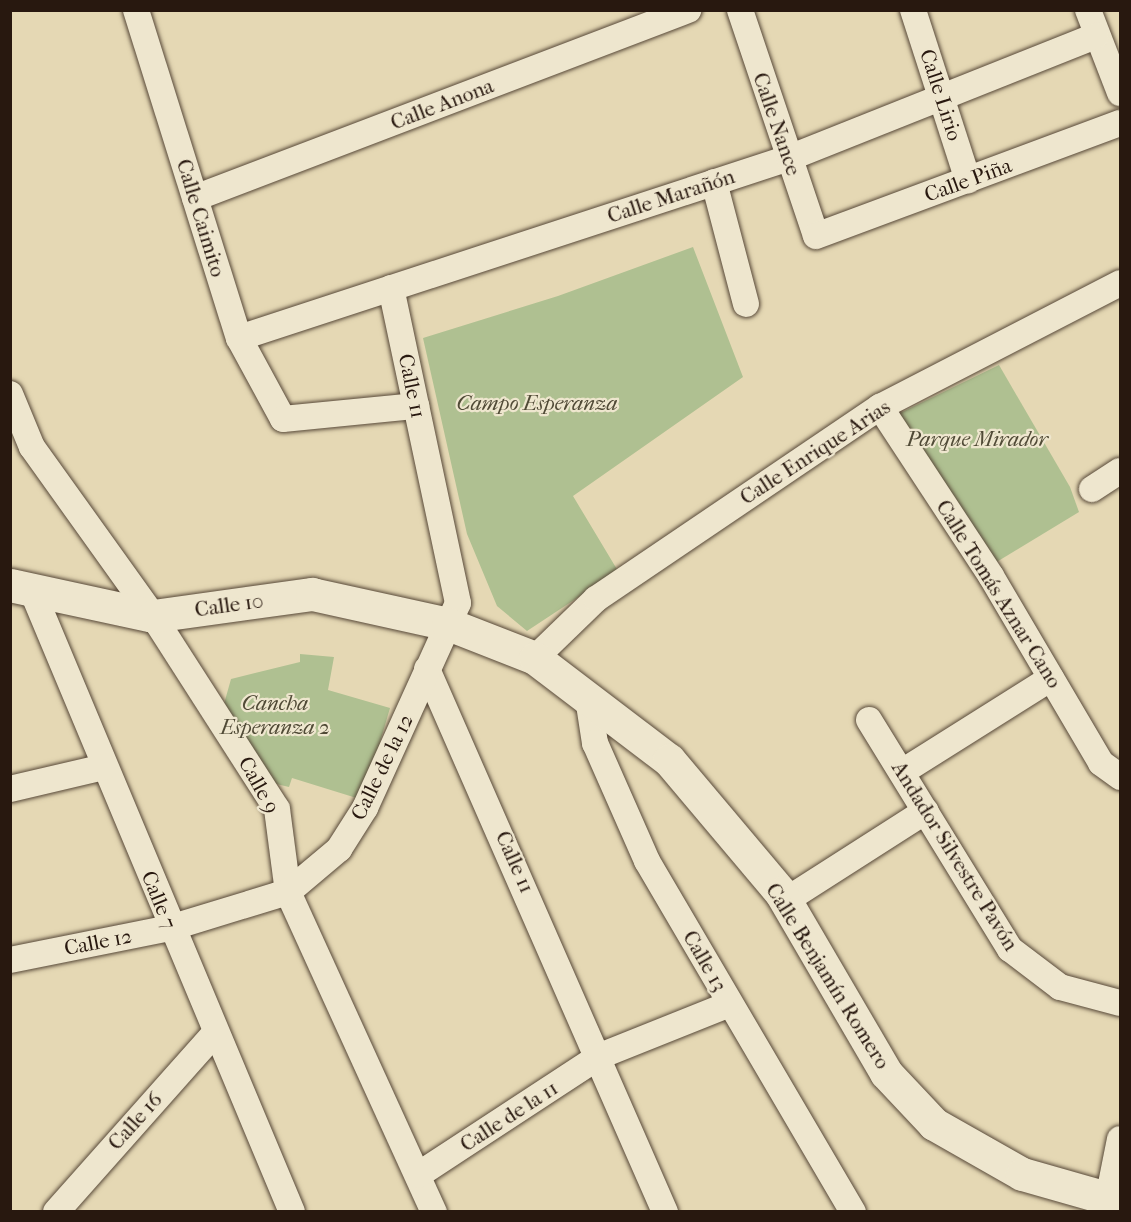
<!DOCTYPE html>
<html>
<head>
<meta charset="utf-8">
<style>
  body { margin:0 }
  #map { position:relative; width:1131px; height:1222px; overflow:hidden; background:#e5d8b4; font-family:"IM FELL French Canon",serif }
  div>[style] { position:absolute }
  .green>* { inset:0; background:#afc091 }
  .roads { filter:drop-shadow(0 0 2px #574838) drop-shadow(0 0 2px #574838) }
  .minor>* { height:26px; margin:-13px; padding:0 13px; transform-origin:13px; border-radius:13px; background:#eee6ce }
  .tertiary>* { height:33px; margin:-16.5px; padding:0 16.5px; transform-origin:16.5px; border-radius:16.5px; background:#eee6ce }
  span { translate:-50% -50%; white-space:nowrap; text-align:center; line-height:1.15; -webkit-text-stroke:4.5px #eee6ce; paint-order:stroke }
  .street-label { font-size:21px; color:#28180f }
  .park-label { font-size:21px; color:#504a36; font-style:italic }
  .frame { position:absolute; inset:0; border:12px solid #28180f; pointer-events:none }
</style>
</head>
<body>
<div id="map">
  <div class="green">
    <div style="clip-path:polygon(693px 247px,743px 377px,573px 496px,618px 571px,527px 631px,497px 606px,467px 534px,423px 338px,558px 296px)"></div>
    <div style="clip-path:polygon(999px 365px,1070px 487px,1079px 512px,990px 566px,894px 416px)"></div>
    <div style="clip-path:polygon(300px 654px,334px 657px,328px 690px,390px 708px,363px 800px,292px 778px,289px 787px,268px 782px,222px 711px,231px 679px,300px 662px)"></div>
  </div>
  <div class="roads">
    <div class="minor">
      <div style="left:136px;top:10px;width:344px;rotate:72.6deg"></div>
      <div style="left:239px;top:338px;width:92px;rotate:61.5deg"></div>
      <div style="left:283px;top:419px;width:134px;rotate:-5.6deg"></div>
      <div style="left:740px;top:10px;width:238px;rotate:71.4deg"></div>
      <div style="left:816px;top:236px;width:324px;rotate:-20.4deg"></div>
      <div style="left:913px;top:10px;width:179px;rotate:72.1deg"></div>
      <div style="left:1088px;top:10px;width:89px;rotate:68.9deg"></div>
      <div style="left:714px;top:182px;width:126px;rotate:75.3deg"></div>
      <div style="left:195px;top:198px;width:528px;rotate:-20.87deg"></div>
      <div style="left:239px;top:338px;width:579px;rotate:-18.12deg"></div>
      <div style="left:789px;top:158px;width:330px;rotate:-21.7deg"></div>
      <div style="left:10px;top:394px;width:57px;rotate:67.5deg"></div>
      <div style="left:32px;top:447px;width:208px;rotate:54.4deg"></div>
      <div style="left:153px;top:616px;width:229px;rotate:57.3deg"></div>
      <div style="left:277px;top:809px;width:84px;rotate:82.5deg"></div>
      <div style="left:288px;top:892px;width:352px;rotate:65.5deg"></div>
      <div style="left:880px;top:407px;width:202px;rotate:56.7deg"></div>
      <div style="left:991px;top:576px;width:217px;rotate:59.5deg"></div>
      <div style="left:1101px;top:763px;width:24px;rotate:36deg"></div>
      <div style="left:1092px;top:489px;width:33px;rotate:-33deg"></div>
      <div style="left:31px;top:588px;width:676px;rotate:67.3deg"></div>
      <div style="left:535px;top:658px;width:85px;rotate:-44deg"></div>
      <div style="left:596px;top:599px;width:343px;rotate:-34.1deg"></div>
      <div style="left:880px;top:407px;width:270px;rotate:-27.3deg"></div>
      <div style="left:427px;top:669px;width:593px;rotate:66.33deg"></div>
      <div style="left:588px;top:698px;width:46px;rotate:81.2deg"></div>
      <div style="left:595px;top:743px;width:129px;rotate:66.2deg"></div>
      <div style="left:647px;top:861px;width:407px;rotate:59.6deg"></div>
      <div style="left:869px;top:720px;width:269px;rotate:58.4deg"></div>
      <div style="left:1010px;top:949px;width:63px;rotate:37.2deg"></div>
      <div style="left:1060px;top:987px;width:62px;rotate:14.9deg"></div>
      <div style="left:902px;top:772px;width:176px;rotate:-32.2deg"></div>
      <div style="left:10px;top:789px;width:97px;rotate:-13.2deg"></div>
      <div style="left:785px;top:901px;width:167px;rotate:-32.6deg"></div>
      <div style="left:10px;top:960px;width:163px;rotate:-11.3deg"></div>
      <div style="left:170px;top:928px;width:123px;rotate:-17deg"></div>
      <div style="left:288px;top:892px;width:67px;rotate:-40.1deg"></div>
      <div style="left:339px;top:849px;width:49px;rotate:-57.6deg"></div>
      <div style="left:365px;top:808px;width:225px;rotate:-65.6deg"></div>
      <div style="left:458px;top:603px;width:322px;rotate:-102deg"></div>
      <div style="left:418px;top:1175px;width:217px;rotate:-33.2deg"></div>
      <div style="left:600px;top:1056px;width:140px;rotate:-21.8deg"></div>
      <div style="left:1108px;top:1199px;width:61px;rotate:-78.7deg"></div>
      <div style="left:56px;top:1212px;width:239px;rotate:-48.4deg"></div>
    </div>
    <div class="tertiary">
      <div style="left:10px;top:585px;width:146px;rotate:12.2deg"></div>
      <div style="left:153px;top:616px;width:161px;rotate:-7.9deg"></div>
      <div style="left:312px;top:594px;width:139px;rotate:12.4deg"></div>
      <div style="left:448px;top:624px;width:93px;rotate:21.3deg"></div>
      <div style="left:535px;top:658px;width:168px;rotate:37.3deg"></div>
      <div style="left:669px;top:760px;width:174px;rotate:49.9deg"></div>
      <div style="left:781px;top:893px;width:208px;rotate:59.7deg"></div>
      <div style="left:886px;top:1073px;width:70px;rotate:46.7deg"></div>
      <div style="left:934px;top:1124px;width:101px;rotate:29.6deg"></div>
      <div style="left:1022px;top:1174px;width:102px;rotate:15.9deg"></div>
    </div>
  </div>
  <div class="street-label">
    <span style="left:941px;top:95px;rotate:72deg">Calle Lirio</span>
    <span style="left:442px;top:104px;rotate:-21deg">Calle Anona</span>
    <span style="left:777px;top:124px;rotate:71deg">Calle Nance</span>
    <span style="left:968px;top:180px;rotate:-20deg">Calle Piña</span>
    <span style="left:671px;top:196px;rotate:-18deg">Calle Marañón</span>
    <span style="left:201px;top:218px;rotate:73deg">Calle Caimito</span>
    <span style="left:412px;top:386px;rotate:78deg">Calle 11</span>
    <span style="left:815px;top:452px;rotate:-33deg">Calle Enrique Arias</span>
    <span style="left:999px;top:594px;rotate:58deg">Calle Tomás Aznar Cano</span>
    <span style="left:229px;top:605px;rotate:-8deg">Calle 10</span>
    <span style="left:382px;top:767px;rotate:-64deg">Calle de la 12</span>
    <span style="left:259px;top:785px;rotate:61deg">Calle 9</span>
    <span style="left:955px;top:856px;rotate:58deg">Andador Silvestre Pavón</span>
    <span style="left:515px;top:862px;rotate:66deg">Calle 11</span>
    <span style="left:159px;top:900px;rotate:68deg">Calle 7</span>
    <span style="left:98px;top:942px;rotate:-11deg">Calle 12</span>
    <span style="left:705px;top:961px;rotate:60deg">Calle 13</span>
    <span style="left:828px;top:976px;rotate:58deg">Calle Benjamín Romero</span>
    <span style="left:509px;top:1116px;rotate:-33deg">Calle de la 11</span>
    <span style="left:135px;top:1121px;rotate:-48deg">Calle 16</span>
  </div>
  <div class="park-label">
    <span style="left:537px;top:403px">Campo Esperanza</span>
    <span style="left:977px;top:439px">Parque Mirador</span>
    <span style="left:275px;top:715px">Cancha<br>Esperanza 2</span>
  </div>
  <div class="frame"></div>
</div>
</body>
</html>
